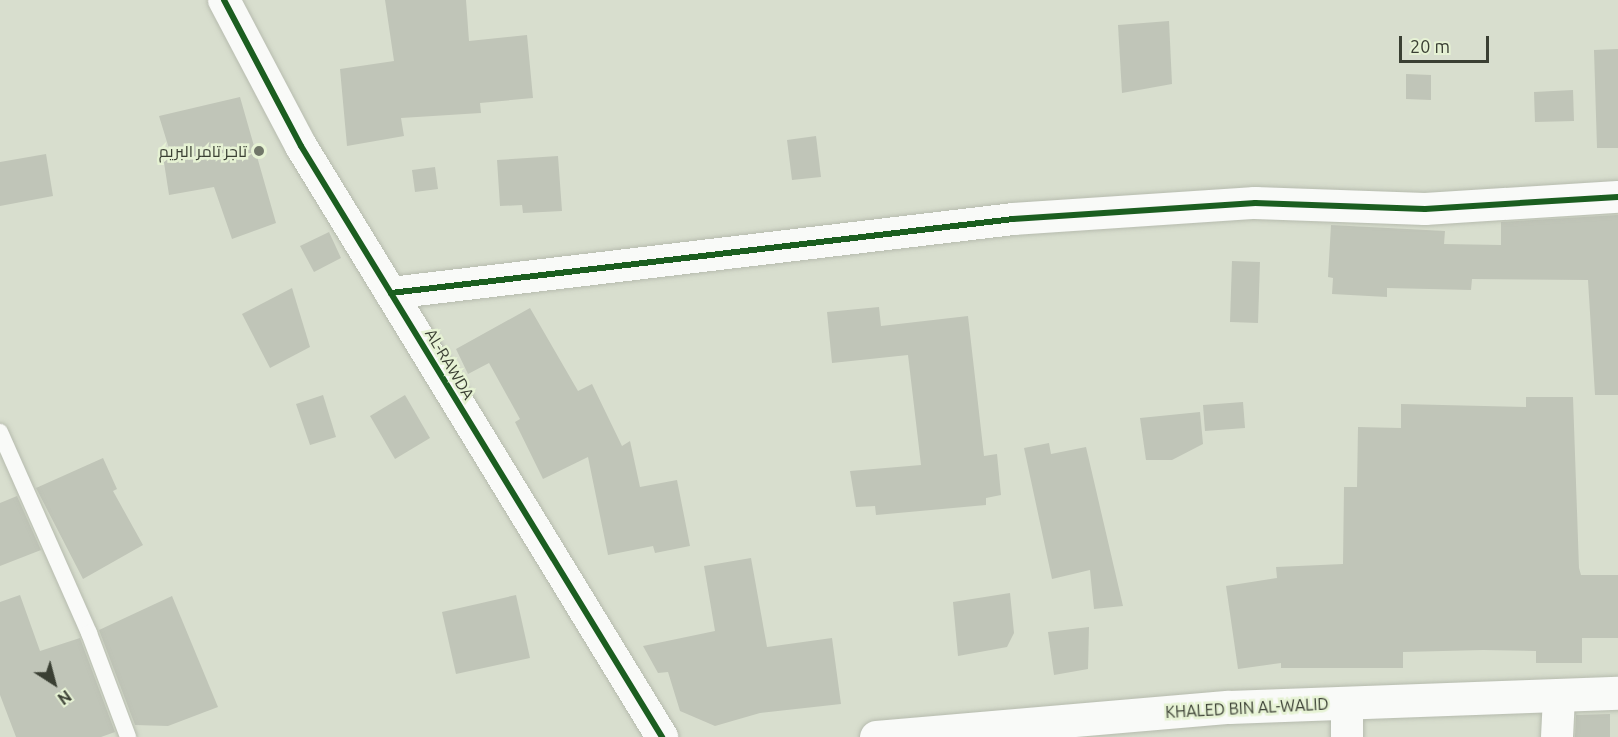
<!DOCTYPE html>
<html>
<head>
<meta charset="utf-8">
<style>
  body { margin:0 }
  #map { position:relative; width:1618px; height:737px; overflow:hidden; background:#d8dece; font-family:Ubuntu,Cairo,sans-serif }
  div>[style] { position:absolute }
  .building>* { inset:0; background:#c0c5b8 }
  .roads { filter:drop-shadow(0 0 2px #b6bbae) drop-shadow(0 0 2px #b6bbae) }
  .lane>* { height:16px; margin:-8px; padding:0 8px; transform-origin:8px; border-radius:8px; background:#f9faf8 }
  .street>* { height:32px; margin:-16px; padding:0 16px; transform-origin:16px; border-radius:16px; background:#f9faf8 }
  .secondary>* { height:33px; margin:-16.5px; padding:0 16.5px; transform-origin:16.5px; border-radius:16.5px; background:#f9faf8 }
  .cycleway>* { height:6px; margin:-3px; padding:0 3px; transform-origin:3px; border-radius:3px; background:#1b5e20 }
  .dots>* { width:16px; height:16px; translate:-50% -50%; box-sizing:border-box; border:3px solid #e6f2d4; border-radius:50% }
  span { translate:-50% -50%; white-space:nowrap; text-align:center; line-height:1.15; -webkit-text-stroke:5px #e6f2d4; paint-order:stroke }
  .poi-label { font-size:16px; color:#3a3f33 }
  .right { translate:-100% -50%; text-align:right }
  .street-label { font-size:16px; color:#3a3f33 }
  .north { position:absolute; left:24px; top:653px; width:60px; height:60px; -webkit-text-stroke:4px #e6f2d4; paint-order:stroke; rotate:144deg; font-size:16px; font-weight:700; line-height:24px; text-align:center; color:#3a3f33 }
  .north::after { content:''; display:block; margin:auto; width:21px; height:27px; background:#3a3f33; clip-path:polygon(50% 0,100% 100%,50% 72%,0 100%) }
  .scale { position:absolute; left:1399px; top:36px; width:90px; height:27px; box-sizing:border-box; border:3px solid #3a3f33; border-top:0; padding-left:8px; font-size:18px; line-height:21px; white-space:nowrap; color:#3a3f33; -webkit-text-stroke:4px #e6f2d4; paint-order:stroke }
</style>
</head>
<body>
<div id="map">
  <div class="building">
    <div style="clip-path:polygon(385px 0,466px 0,469px 41px,527px 35px,533px 98px,480px 103px,481px 113px,401px 118px,404px 136px,347px 146px,340px 69px,394px 61px)"></div>
    <div style="clip-path:polygon(1169px 21px,1172px 84px,1122px 93px,1118px 25px)"></div>
    <div style="clip-path:polygon(1618px 49px,1618px 148px,1597px 148px,1594px 50px)"></div>
    <div style="clip-path:polygon(1406px 74px,1431px 75px,1431px 100px,1406px 99px)"></div>
    <div style="clip-path:polygon(1573px 90px,1574px 121px,1535px 122px,1534px 92px)"></div>
    <div style="clip-path:polygon(240px 97px,276px 223px,232px 239px,214px 187px,169px 195px,163px 156px,171px 155px,159px 116px)"></div>
    <div style="clip-path:polygon(816px 136px,821px 177px,792px 180px,787px 140px)"></div>
    <div style="clip-path:polygon(46px 154px,53px 196px,0 206px,0 162px)"></div>
    <div style="clip-path:polygon(558px 156px,562px 211px,523px 213px,522px 205px,500px 206px,497px 160px)"></div>
    <div style="clip-path:polygon(435px 167px,438px 189px,415px 192px,412px 170px)"></div>
    <div style="clip-path:polygon(1618px 215px,1618px 395px,1595px 395px,1588px 280px,1472px 279px,1471px 290px,1387px 288px,1387px 297px,1332px 294px,1333px 278px,1328px 277px,1331px 225px,1445px 231px,1444px 244px,1501px 245px,1501px 222px)"></div>
    <div style="clip-path:polygon(329px 232px,341px 258px,314px 272px,300px 246px)"></div>
    <div style="clip-path:polygon(1232px 261px,1260px 262px,1258px 323px,1230px 322px)"></div>
    <div style="clip-path:polygon(292px 288px,310px 347px,270px 368px,242px 314px)"></div>
    <div style="clip-path:polygon(879px 307px,881px 326px,968px 316px,984px 456px,997px 454px,1001px 495px,986px 498px,986px 505px,876px 515px,875px 506px,856px 507px,850px 471px,921px 465px,908px 355px,832px 363px,827px 312px)"></div>
    <div style="clip-path:polygon(530px 308px,578px 391px,592px 384px,622px 446px,630px 441px,640px 487px,677px 480px,690px 546px,655px 553px,653px 546px,608px 555px,588px 457px,543px 479px,515px 422px,520px 419px,489px 363px,468px 374px,456px 349px)"></div>
    <div style="clip-path:polygon(323px 395px,336px 437px,310px 445px,296px 404px)"></div>
    <div style="clip-path:polygon(405px 395px,430px 438px,395px 459px,370px 416px)"></div>
    <div style="clip-path:polygon(1526px 397px,1573px 397px,1579px 568px,1581px 575px,1618px 575px,1618px 638px,1582px 638px,1582px 663px,1536px 663px,1536px 651px,1483px 650px,1403px 652px,1403px 668px,1281px 668px,1281px 663px,1238px 669px,1226px 586px,1277px 578px,1276px 567px,1343px 564px,1344px 487px,1357px 487px,1358px 427px,1401px 428px,1401px 404px,1526px 407px)"></div>
    <div style="clip-path:polygon(1243px 402px,1245px 428px,1205px 431px,1203px 405px)"></div>
    <div style="clip-path:polygon(1200px 412px,1203px 444px,1172px 460px,1146px 460px,1140px 418px)"></div>
    <div style="clip-path:polygon(1049px 443px,1051px 454px,1086px 447px,1123px 606px,1094px 609px,1090px 570px,1052px 579px,1024px 448px)"></div>
    <div style="clip-path:polygon(103px 458px,117px 489px,113px 491px,143px 545px,83px 579px,36px 488px)"></div>
    <div style="clip-path:polygon(17px 496px,41px 550px,0 566px,0 503px)"></div>
    <div style="clip-path:polygon(751px 558px,767px 647px,832px 638px,841px 704px,760px 713px,715px 726px,680px 711px,668px 672px,658px 673px,643px 646px,715px 631px,704px 566px)"></div>
    <div style="clip-path:polygon(1010px 593px,1014px 633px,1007px 647px,958px 656px,953px 602px)"></div>
    <div style="clip-path:polygon(20px 595px,40px 651px,80px 638px,115px 732px,101px 737px,16px 737px,0 695px,0 602px)"></div>
    <div style="clip-path:polygon(516px 595px,530px 658px,456px 674px,442px 612px)"></div>
    <div style="clip-path:polygon(172px 596px,218px 707px,168px 726px,135px 725px,99px 630px)"></div>
    <div style="clip-path:polygon(1089px 627px,1088px 669px,1054px 675px,1048px 632px)"></div>
    <div style="clip-path:polygon(1610px 714px,1610px 737px,1575px 737px,1576px 715px)"></div>
  </div>
  <div class="roads">
    <div class="lane">
      <div style="left:0;top:432px;width:220px;rotate:66.1deg"></div>
      <div style="left:89px;top:633px;width:111px;rotate:69.4deg"></div>
    </div>
    <div class="street">
      <div style="left:224px;top:0;width:165px;rotate:62.2deg"></div>
      <div style="left:301px;top:146px;width:693px;rotate:58.58deg"></div>
      <div style="left:391px;top:293px;width:626px;rotate:-6.78deg"></div>
      <div style="left:1013px;top:219px;width:243px;rotate:-3.8deg"></div>
      <div style="left:1255px;top:203px;width:170px;rotate:2deg"></div>
      <div style="left:1425px;top:209px;width:193px;rotate:-3.6deg"></div>
      <div style="left:1347px;top:703px;width:34px;rotate:90deg"></div>
      <div style="left:1557px;top:737px;width:40px;rotate:-87.1deg"></div>
    </div>
    <div class="secondary">
      <div style="left:876px;top:737px;width:354px;rotate:-4.9deg"></div>
      <div style="left:1229px;top:707px;width:389px;rotate:-2.1deg"></div>
    </div>
  </div>
  <div class="cycleway">
    <div style="left:224px;top:0;width:165px;rotate:62.2deg"></div>
    <div style="left:301px;top:146px;width:693px;rotate:58.58deg"></div>
    <div style="left:391px;top:293px;width:626px;rotate:-6.78deg"></div>
    <div style="left:1013px;top:219px;width:243px;rotate:-3.8deg"></div>
    <div style="left:1255px;top:203px;width:170px;rotate:2deg"></div>
    <div style="left:1425px;top:209px;width:193px;rotate:-3.6deg"></div>
  </div>
  <div class="dots">
    <div style="left:259px;top:151px;background:#717769"></div>
  </div>
  <div class="poi-label">
    <span class="right" style="left:247px;top:151px">تاجر تامر البريم</span>
  </div>
  <div class="street-label">
    <span style="left:450px;top:364px;rotate:59deg">AL-RAWDA</span>
    <span style="left:1247px;top:708px;rotate:-3deg">KHALED BIN AL-WALID</span>
  </div>
  <div class="north">N</div>
  <div class="scale">20 m</div>
</div>
</body>
</html>
